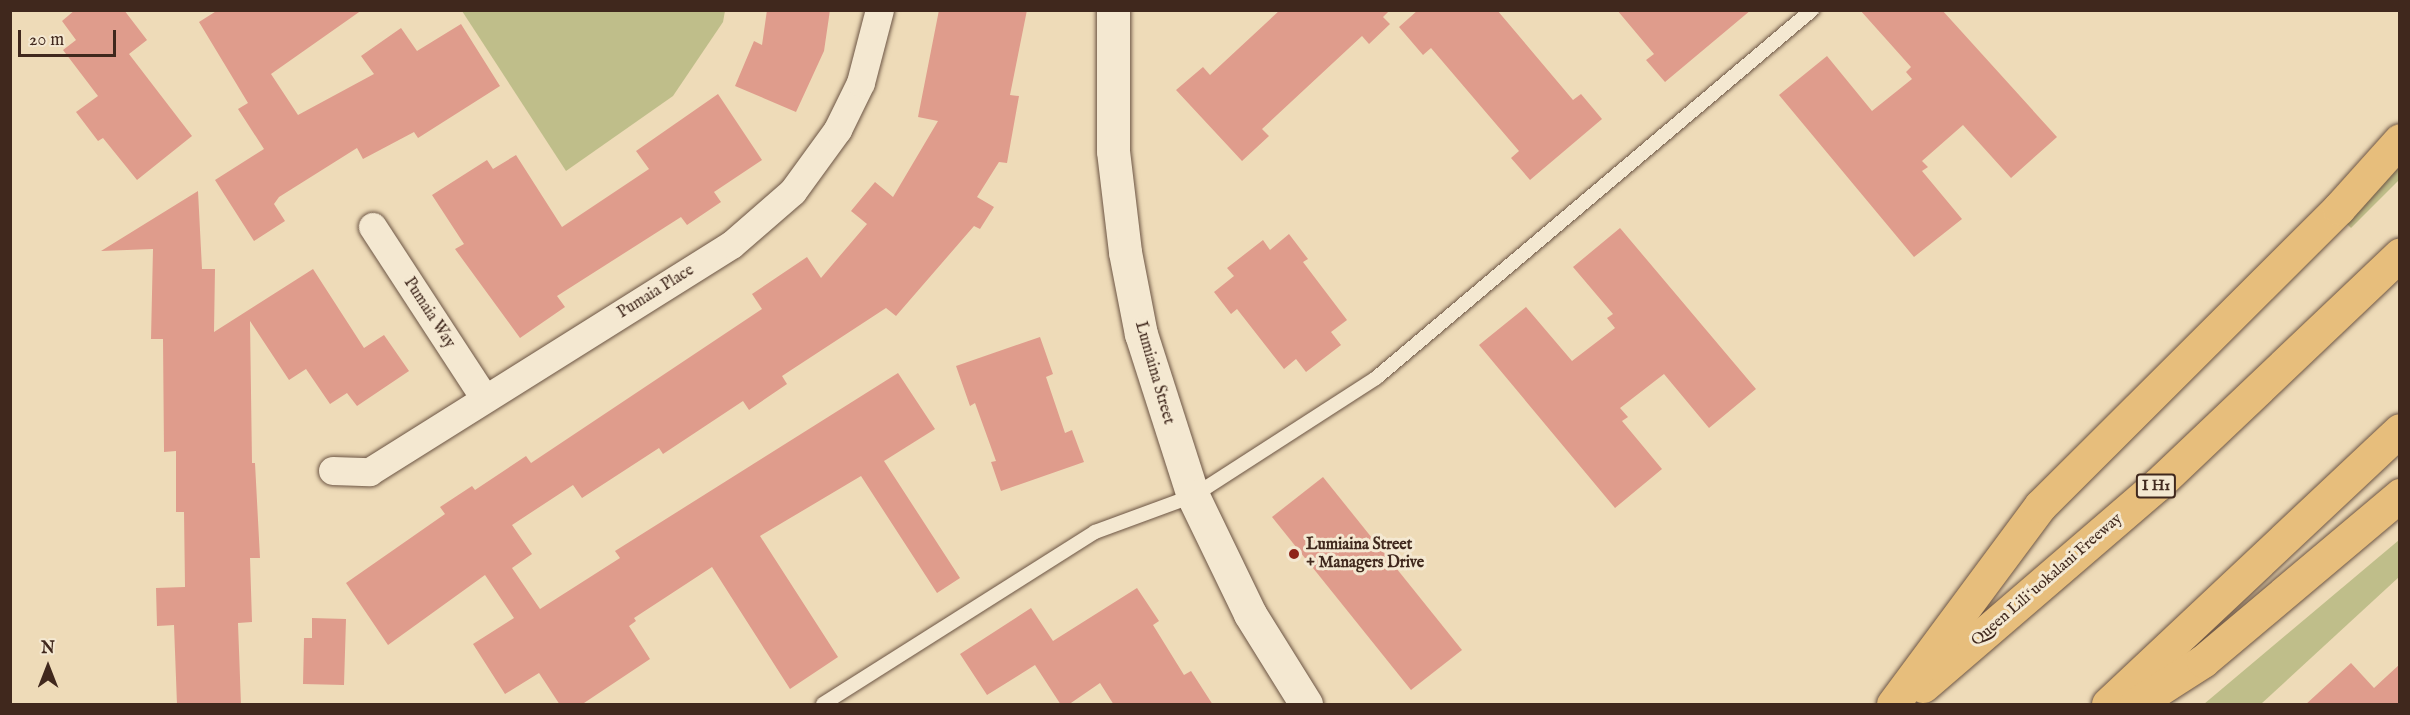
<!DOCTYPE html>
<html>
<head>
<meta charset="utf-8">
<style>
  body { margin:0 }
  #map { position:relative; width:2410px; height:715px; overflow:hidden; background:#eedbb8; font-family:"IM FELL English",serif }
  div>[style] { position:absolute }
  .green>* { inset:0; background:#bfbe8a }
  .building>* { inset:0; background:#df9c8c }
  .roads { filter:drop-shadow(0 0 2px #6c5544) drop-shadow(0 0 2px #6c5544) }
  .lane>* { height:14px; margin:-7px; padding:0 7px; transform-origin:7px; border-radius:7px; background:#f4e8d1 }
  .street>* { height:28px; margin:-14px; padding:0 14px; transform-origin:14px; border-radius:14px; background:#f4e8d1 }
  .secondary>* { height:33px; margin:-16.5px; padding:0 16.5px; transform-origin:16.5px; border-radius:16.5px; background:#f4e8d1 }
  .highway>* { height:33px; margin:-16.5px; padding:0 16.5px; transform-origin:16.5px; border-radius:16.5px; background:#e7be7c }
  .dots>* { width:16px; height:16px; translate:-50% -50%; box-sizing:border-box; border:3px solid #f4e8d1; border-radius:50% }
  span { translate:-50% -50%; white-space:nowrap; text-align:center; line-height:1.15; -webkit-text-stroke:6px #f4e8d1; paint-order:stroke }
  .shield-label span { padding:2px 4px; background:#f4e8d1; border:2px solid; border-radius:4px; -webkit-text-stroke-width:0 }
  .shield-label { font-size:15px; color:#40281d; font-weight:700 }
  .street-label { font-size:16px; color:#40281d }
  .poi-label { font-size:16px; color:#40281d; font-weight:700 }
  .left { translate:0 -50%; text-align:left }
  .frame { position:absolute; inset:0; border:12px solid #40281d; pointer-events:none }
  .north { position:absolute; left:18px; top:637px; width:60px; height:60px; -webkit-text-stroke:4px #f4e8d1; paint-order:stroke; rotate:0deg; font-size:16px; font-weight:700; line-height:24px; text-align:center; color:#40281d }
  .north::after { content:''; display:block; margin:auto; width:21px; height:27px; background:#40281d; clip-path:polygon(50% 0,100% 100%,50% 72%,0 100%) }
  .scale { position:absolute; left:18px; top:30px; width:98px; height:27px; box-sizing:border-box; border:3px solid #40281d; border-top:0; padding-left:8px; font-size:18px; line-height:21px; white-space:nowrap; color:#40281d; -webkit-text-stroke:4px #f4e8d1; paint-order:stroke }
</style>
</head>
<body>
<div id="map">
  <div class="green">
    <div style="clip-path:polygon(462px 11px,725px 11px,723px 22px,673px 96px,566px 171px)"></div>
    <div style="clip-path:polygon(2399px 156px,2399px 180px,2351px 228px,2344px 221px)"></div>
    <div style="clip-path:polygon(2399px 540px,2399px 577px,2261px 704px,2204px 704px)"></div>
  </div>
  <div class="building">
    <div style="clip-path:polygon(75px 10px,124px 10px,147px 40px,129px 54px,192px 136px,137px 180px,103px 138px,98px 141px,76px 112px,98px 96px,63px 50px,76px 40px,62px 21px)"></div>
    <div style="clip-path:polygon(218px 10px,362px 10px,271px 74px,298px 115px,374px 74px,361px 56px,401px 28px,417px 51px,461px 24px,500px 86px,418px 138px,414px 132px,363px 159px,357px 148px,279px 197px,274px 204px,285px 221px,254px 241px,215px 180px,264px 149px,238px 109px,248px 103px,199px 22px)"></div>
    <div style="clip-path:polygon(767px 10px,830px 10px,824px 51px,796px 112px,735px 86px,754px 41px,762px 45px)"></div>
    <div style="clip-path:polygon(939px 10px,1027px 10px,1010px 95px,1019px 96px,1007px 163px,999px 162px,977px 197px,994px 207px,980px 229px,974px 226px,896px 316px,886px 308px,782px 376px,787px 384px,749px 410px,743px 401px,663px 454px,659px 448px,582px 498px,573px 485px,512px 525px,532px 554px,512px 568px,540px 609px,620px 558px,615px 551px,898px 373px,935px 429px,884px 461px,960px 578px,937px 593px,861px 476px,760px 536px,838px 657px,790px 689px,712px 567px,634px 618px,636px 621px,629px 626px,650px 659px,581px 705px,560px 705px,539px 673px,505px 694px,473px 644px,514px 618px,485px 575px,388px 645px,346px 583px,445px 514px,440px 507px,472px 486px,475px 490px,526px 456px,531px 463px,762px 309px,752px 294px,807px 257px,821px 278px,867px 224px,851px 211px,875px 182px,893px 197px,938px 121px,918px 117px)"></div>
    <div style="clip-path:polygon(1280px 10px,1390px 10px,1383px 17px,1390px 24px,1369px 44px,1362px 36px,1262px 129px,1269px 136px,1242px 161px,1176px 90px,1203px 67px,1210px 75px)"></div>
    <div style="clip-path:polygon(1418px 10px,1497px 10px,1573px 100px,1581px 94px,1602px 119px,1530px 180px,1511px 158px,1519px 151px,1431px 48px,1423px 55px,1399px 27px)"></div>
    <div style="clip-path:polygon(1617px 10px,1751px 10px,1665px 82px,1646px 60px,1654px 54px)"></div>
    <div style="clip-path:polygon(1860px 10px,1942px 10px,2057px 137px,2011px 178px,1963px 125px,1922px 161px,1928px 167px,1922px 171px,1962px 219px,1914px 257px,1779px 95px,1827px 56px,1872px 111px,1912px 79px,1906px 72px,1911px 67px)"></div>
    <div style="clip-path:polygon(718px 94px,762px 160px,714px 192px,721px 202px,687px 225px,681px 217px,557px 296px,565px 307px,520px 338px,455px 249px,464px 244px,432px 195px,487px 160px,493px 169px,516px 155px,562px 227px,649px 169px,636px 151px)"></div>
    <div style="clip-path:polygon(198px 191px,202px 269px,215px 269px,214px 332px,313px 269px,364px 348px,384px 335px,409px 371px,357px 406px,347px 393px,330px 404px,306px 369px,289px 380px,250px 321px,252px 463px,255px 463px,260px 558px,250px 558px,252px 622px,238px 623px,241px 705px,177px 705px,174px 625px,157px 626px,156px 588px,185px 587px,184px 512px,176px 512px,176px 451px,164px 452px,163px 339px,151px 339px,153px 249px,101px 251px)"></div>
    <div style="clip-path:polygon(1620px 228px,1756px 389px,1709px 428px,1664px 374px,1620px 408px,1628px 417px,1622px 421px,1662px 469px,1615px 508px,1479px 345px,1526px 307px,1572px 361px,1615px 328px,1607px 318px,1613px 314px,1573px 267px)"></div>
    <div style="clip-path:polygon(1289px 234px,1308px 259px,1303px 262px,1347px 320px,1331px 332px,1341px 345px,1306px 372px,1296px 359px,1284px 369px,1237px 309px,1231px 314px,1214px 292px,1234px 276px,1227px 268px,1263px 240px,1270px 250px)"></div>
    <div style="clip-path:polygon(1040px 337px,1053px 374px,1046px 377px,1065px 433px,1072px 430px,1084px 462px,1001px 491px,991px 462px,996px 461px,975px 403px,970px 406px,956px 366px)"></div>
    <div style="clip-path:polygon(1323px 477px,1462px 650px,1411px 690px,1272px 517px)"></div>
    <div style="clip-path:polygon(1137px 588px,1159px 621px,1153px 625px,1184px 675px,1191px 671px,1213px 705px,1114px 705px,1100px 683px,1068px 705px,1061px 705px,1035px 665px,987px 695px,960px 654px,1031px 608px,1053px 641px)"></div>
    <div style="clip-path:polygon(312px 618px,346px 619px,344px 685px,303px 684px,304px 638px,312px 638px)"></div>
    <div style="clip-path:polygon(2351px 663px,2374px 688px,2400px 664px,2400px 705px,2305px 705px)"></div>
  </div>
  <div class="roads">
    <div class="lane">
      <div style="left:823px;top:704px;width:322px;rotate:-32.3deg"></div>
      <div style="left:1095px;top:532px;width:104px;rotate:-20.2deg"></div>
      <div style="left:1193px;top:496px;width:218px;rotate:-32.8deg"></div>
      <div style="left:1376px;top:378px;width:571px;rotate:-40.17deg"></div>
    </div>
    <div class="street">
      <div style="left:373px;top:227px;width:205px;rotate:56.9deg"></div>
      <div style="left:333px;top:471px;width:37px;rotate:2deg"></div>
      <div style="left:370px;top:472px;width:427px;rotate:-32.1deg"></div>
      <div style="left:732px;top:245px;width:81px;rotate:-41deg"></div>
      <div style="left:793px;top:192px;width:77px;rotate:-54deg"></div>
      <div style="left:838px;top:130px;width:52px;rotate:-63.9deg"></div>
      <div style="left:861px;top:83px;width:75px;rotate:-75.4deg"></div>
    </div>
    <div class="secondary">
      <div style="left:1113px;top:10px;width:141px;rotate:90deg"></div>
      <div style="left:1113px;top:151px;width:102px;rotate:83.2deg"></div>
      <div style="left:1125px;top:252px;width:84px;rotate:79deg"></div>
      <div style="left:1141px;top:334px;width:170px;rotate:72.2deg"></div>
      <div style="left:1193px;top:496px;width:131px;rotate:64.2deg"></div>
      <div style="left:1250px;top:614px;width:106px;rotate:58.1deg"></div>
    </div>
    <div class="highway">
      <div style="left:1923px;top:686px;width:308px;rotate:-40.7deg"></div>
      <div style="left:2157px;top:485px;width:335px;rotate:-43.5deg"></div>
      <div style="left:1893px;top:704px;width:247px;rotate:-53.4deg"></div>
      <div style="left:2040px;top:506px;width:422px;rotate:-44.9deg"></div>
      <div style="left:2339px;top:208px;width:91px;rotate:-48.1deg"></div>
      <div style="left:2108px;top:704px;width:400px;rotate:-43.2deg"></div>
      <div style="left:2136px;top:704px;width:80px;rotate:-32.7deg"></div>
      <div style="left:2203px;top:661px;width:258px;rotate:-40.1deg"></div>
    </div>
  </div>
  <div class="dots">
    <div style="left:1294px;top:554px;background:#8f2418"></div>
  </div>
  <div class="shield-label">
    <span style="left:2156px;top:486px">I H1</span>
  </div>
  <div class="street-label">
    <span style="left:656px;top:292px;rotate:-32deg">Pumaia Place</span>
    <span style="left:429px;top:313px;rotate:57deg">Pumaia Way</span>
    <span style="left:1154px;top:373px;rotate:74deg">Lumiaina Street</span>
    <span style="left:2047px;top:580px;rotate:-41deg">Queen Liliʻuokalani Freeway</span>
  </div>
  <div class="poi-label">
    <span class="left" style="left:1306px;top:554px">Lumiaina Street<br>+ Managers Drive</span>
  </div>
  <div class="frame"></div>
  <div class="north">N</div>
  <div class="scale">20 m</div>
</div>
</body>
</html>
